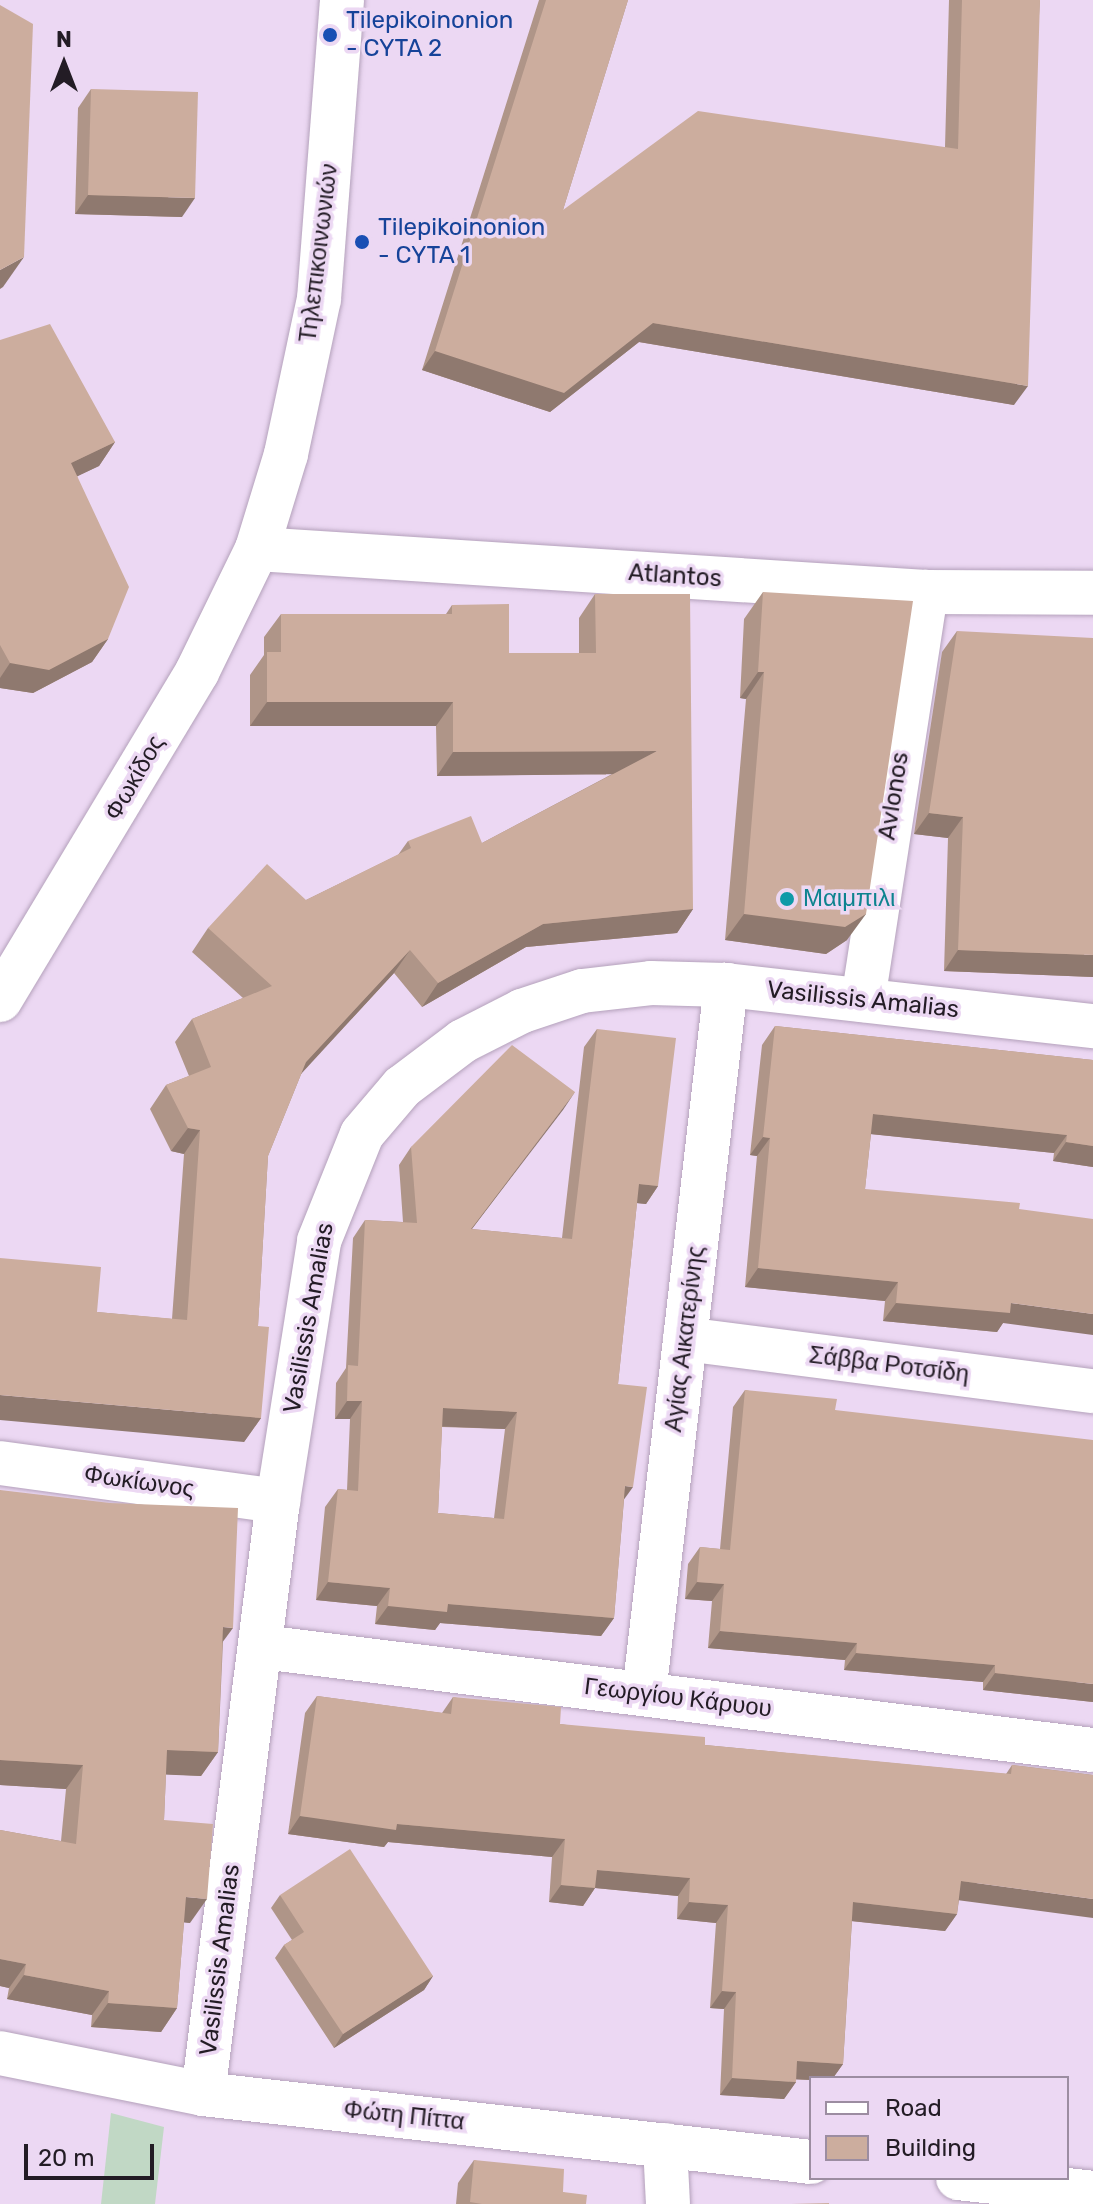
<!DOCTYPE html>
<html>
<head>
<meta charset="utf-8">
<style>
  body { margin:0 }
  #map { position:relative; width:1093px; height:2204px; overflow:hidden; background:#ecd8f3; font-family:Rubik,sans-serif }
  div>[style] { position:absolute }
  .green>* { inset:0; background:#c1d8c5 }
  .roads { filter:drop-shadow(0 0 2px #b4a1bb) drop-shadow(0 0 2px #b4a1bb) }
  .minor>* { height:44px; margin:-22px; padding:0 22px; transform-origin:22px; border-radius:22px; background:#fff }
  .wall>* { inset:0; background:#af9588 }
  .shaded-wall>* { inset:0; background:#8f796f }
  .building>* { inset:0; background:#ccad9e }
  .dots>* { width:22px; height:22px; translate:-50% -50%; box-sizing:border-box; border:4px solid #ecd8f3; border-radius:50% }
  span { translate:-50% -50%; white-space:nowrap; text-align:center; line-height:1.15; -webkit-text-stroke:7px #ecd8f3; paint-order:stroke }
  .transit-label { font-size:24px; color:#164399 }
  .left { translate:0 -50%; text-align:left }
  .street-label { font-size:24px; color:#231c25 }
  .culture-label { font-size:24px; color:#0d838f }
  .legend { position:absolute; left:809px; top:2076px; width:260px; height:104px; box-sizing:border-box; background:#ecd8f3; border:2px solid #9c8da1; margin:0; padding:10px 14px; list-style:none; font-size:24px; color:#231c25 }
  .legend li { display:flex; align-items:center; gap:16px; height:40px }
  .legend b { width:40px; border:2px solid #9c8da1 }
  .north { position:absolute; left:24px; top:24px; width:80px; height:80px; -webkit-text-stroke:6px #ecd8f3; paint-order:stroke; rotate:0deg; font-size:22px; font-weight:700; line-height:32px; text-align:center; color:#231c25 }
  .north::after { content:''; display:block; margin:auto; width:28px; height:36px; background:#231c25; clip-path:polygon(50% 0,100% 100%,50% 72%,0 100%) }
  .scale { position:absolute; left:24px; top:2144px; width:130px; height:36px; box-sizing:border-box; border:4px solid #231c25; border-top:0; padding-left:10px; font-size:24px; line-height:28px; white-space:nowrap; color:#231c25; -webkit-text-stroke:6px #ecd8f3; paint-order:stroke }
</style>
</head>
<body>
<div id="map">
  <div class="green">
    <div style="clip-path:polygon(111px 2113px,164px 2127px,155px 2204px,101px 2204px)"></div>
  </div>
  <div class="roads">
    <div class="minor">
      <div style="left:257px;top:549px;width:670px;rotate:3.68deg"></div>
      <div style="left:926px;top:592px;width:167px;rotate:0.3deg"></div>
      <div style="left:0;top:1000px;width:383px;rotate:-59deg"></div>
      <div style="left:197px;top:672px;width:137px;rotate:-64deg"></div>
      <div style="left:257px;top:549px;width:99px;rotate:-73deg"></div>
      <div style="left:286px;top:454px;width:158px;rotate:-78deg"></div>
      <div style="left:319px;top:299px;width:300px;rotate:-85.6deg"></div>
      <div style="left:863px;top:1000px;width:413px;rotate:-81.2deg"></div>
      <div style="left:685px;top:1339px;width:411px;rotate:7.3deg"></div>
      <div style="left:0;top:1463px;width:281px;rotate:7.8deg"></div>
      <div style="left:262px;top:1647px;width:837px;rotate:7.07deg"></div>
      <div style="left:644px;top:1694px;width:714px;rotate:-83.4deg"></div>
      <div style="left:0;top:2053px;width:207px;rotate:11.4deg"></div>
      <div style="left:203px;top:2094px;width:612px;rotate:6.38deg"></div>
      <div style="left:203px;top:2094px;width:598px;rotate:-82.79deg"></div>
      <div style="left:278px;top:1501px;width:263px;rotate:-81deg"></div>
      <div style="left:319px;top:1241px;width:115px;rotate:-68.1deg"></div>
      <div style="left:362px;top:1134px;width:62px;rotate:-49.6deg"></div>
      <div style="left:402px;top:1087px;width:76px;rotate:-37deg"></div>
      <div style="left:463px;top:1041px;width:66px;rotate:-27deg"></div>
      <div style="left:522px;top:1011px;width:63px;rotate:-18.4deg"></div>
      <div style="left:582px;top:991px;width:69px;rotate:-6.6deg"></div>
      <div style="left:651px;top:983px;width:75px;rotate:1.5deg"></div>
      <div style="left:726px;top:985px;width:369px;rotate:6.4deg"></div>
      <div style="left:665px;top:2145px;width:59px;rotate:87.1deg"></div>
      <div style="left:958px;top:2178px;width:136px;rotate:6.3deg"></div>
    </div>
  </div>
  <div class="wall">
    <div style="clip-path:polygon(539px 0,628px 0,563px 210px,945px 147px,949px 0,1040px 0,1014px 405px,639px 342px,550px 412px,422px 370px)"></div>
    <div style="clip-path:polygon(91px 89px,182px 217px,75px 214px,78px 108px)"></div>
    <div style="clip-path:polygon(0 340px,115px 442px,99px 466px,77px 476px,108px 639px,92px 662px,33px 693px,0 688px)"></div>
    <div style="clip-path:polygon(763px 592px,847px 940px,826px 954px,725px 940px,746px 699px,740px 698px,744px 619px)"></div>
    <div style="clip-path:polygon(595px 594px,693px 909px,677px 933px,526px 947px,422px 1007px,394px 973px,302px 1072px,268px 1156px,258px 1326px,261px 1418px,244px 1442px,97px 1312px,172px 1319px,184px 1154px,171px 1151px,150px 1109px,166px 1085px,189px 1076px,175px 1042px,192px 1019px,243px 998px,192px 952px,208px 928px,306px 900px,398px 855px,408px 841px,482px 843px,612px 774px,437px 776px,436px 726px,250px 726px,250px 675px,264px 655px,264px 637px,281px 614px,446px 614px,452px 605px,509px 653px,579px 653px,579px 618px)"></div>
    <div style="clip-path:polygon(957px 631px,1093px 977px,944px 971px,948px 838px,914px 834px,942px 652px)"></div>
    <div style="clip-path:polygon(775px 1026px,1093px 1060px,1093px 1167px,1053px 1161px,1054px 1153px,871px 1134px,865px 1189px,1003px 1323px,997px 1332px,883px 1321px,885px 1301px,745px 1287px,757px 1156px,750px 1155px,762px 1045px)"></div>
    <div style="clip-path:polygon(evenodd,597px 1029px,658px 1186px,646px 1204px,637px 1203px,618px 1384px,624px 1500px,614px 1618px,601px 1636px,440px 1623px,435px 1630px,375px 1624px,377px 1606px,316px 1600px,325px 1507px,338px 1489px,347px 1490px,350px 1419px,335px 1419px,336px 1383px,346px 1368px,353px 1238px,365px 1220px,403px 1222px,399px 1165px,411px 1147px,575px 1092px,472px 1229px,562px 1238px,584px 1047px,597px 1029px,442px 1427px,505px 1429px,494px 1518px,438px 1513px,442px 1427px)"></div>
    <div style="clip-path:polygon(745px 1390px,835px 1410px,1093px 1702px,983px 1690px,983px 1682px,844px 1670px,845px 1660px,708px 1648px,712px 1601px,685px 1599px,688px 1564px,700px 1547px,720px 1549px,733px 1407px)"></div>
    <div style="clip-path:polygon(0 1490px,223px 1642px,218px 1752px,201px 1776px,166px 1774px,164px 1820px,190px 1923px,184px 1922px,177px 2008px,161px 2032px,91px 2027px,92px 2015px,7px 1999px,9px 1988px,0 1986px,0 1830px,61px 1841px,66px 1789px,0 1785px)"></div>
    <div style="clip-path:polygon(317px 1696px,442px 1713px,453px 1697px,560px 1724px,705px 1745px,1006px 1774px,1012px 1765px,1093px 1775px,959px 1900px,957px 1914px,945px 1931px,852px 1921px,843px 2064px,833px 2078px,811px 2078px,811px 2080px,796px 2079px,796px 2082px,784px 2099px,720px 2095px,724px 2009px,710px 2008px,716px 1923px,677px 1919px,678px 1896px,595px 1888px,583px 1906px,549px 1902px,552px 1857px,388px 1842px,384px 1847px,288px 1834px,305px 1713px)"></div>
    <div style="clip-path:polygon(280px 1895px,433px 1976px,424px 1990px,334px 2048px,275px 1958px,284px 1945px,292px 1940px,271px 1908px)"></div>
    <div style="clip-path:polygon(474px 2160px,563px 2192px,586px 2204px,456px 2204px,458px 2183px)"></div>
  </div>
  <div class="shaded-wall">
    <div style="clip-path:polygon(88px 195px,195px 198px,182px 217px,75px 214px)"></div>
    <div style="clip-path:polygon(24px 257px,3px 287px,0 289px,0 270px)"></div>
    <div style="clip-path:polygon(653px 323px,1028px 386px,1014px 405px,639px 342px,550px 412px,422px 370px,435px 351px)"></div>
    <div style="clip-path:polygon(115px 442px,99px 466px,55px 487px,71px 463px)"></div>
    <div style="clip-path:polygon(108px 639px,92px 662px,33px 693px,0 688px,0 678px,10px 663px)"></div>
    <div style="clip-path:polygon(758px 672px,764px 672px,746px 699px,740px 698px)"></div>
    <div style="clip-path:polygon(267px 702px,453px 702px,436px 726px,250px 726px)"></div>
    <div style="clip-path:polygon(657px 751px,641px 774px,437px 776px,453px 752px)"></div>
    <div style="clip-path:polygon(929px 813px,963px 817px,948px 838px,914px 834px)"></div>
    <div style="clip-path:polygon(693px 909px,677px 933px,526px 947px,422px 1007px,438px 983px,543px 924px)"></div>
    <div style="clip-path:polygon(744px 914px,866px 914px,847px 940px,826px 954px,725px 940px)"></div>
    <div style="clip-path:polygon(410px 950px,394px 973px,290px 1086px,306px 1062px)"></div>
    <div style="clip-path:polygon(958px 950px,1093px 955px,1093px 977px,944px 971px)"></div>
    <div style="clip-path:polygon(575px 1092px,563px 1110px,458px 1247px,471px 1229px)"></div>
    <div style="clip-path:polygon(873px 1114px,1067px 1135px,1054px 1153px,860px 1133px)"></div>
    <div style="clip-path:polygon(188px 1128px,200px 1130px,184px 1154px,171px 1151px)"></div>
    <div style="clip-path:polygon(763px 1137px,770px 1138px,757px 1156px,750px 1155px)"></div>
    <div style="clip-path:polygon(1066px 1142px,1093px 1146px,1093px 1167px,1053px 1161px)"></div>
    <div style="clip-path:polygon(639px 1184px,658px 1186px,646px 1204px,626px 1202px)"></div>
    <div style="clip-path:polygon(758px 1268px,898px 1282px,885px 1301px,745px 1287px)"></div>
    <div style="clip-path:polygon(896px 1303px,1011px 1303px,1093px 1314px,1093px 1335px,1003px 1323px,997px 1332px,883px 1321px)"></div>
    <div style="clip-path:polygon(0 1395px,261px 1418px,244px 1442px,0 1420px)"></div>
    <div style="clip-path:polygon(347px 1401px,362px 1401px,350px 1419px,335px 1419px)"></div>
    <div style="clip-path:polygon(443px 1408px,517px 1412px,505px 1429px,431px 1426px)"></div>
    <div style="clip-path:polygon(625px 1486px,633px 1487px,620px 1505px)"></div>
    <div style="clip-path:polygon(328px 1582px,390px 1588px,377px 1606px,316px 1600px)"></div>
    <div style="clip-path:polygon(697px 1582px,724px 1584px,712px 1601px,685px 1599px)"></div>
    <div style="clip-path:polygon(448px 1604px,614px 1618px,601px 1636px,440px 1623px,435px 1630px,375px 1624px,388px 1606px)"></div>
    <div style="clip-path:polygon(223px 1627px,233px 1628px,216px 1651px)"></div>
    <div style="clip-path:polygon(720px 1631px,857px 1643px,845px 1660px,708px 1648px)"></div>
    <div style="clip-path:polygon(856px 1653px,995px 1665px,983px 1682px,844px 1670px)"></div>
    <div style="clip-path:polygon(995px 1673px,1093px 1684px,1093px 1702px,983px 1690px)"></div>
    <div style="clip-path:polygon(167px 1750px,218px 1752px,201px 1776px,151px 1774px)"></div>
    <div style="clip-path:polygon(0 1760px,83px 1765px,66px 1789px,0 1785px)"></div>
    <div style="clip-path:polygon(300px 1816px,397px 1824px,565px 1839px,552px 1857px,388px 1842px,384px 1847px,288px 1834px)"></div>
    <div style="clip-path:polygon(597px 1870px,690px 1878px,678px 1896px,585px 1887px)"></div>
    <div style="clip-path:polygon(961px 1881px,1093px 1899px,1093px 1918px,949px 1899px)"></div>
    <div style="clip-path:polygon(561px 1885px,595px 1888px,583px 1906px,549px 1902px)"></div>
    <div style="clip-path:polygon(186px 1897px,207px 1899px,190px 1923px,169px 1921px)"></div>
    <div style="clip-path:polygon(689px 1902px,728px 1905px,716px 1923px,677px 1919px)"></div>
    <div style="clip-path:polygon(853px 1902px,957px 1914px,945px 1931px,841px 1920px)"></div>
    <div style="clip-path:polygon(0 1959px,26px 1964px,9px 1988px,0 1986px)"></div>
    <div style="clip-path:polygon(24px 1975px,109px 1991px,92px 2015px,7px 1999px)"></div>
    <div style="clip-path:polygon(433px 1976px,424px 1990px,334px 2048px,343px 2034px)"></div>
    <div style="clip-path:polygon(722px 1991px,736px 1992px,724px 2009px,710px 2008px)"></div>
    <div style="clip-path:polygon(108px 2003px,177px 2008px,161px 2032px,91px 2027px)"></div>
    <div style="clip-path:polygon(797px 2061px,843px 2064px,833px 2078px,811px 2078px,811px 2080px,785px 2079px)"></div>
    <div style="clip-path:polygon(732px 2078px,796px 2082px,784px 2099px,720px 2095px)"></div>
  </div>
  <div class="building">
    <div style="clip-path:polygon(546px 0,628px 0,563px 210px,698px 111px,958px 149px,962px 0,1040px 0,1028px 386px,653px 323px,564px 393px,435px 351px)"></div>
    <div style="clip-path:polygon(0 5px,33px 24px,24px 257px,0 270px)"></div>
    <div style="clip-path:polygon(91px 89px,198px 92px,195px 198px,88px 195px)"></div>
    <div style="clip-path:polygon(50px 324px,115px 442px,71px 463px,129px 587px,108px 639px,49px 670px,10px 663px,0 645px,0 340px)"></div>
    <div style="clip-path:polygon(763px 592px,913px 601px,866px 914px,845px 927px,744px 914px,764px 672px,758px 672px)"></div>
    <div style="clip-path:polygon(595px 594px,690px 594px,693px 909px,543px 924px,438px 983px,410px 950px,306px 1062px,268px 1156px,258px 1326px,269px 1327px,261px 1418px,0 1395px,0 1258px,101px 1267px,97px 1312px,187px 1320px,200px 1130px,188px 1128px,166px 1085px,211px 1067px,192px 1019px,272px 986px,208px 928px,267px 864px,306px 900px,411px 848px,408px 841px,471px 816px,482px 843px,657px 751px,453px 752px,453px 702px,267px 702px,267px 652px,281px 652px,281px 614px,452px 614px,452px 605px,509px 604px,509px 653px,596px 653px)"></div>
    <div style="clip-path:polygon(957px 631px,1093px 638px,1093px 955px,958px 950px,963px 817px,929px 813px)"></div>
    <div style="clip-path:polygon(775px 1026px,1093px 1060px,1093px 1146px,1066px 1142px,1067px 1135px,873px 1114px,865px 1189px,1020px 1203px,1019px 1209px,1093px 1219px,1093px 1314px,1011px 1303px,1010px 1313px,896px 1303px,898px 1282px,758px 1268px,770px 1138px,763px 1137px)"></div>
    <div style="clip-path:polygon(evenodd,597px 1029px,676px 1038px,658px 1186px,639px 1184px,618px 1384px,647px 1387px,633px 1487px,625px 1486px,614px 1618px,448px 1604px,447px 1612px,388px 1606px,390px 1588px,328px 1582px,338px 1489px,358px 1491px,362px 1401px,347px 1401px,348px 1365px,358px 1366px,365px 1220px,417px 1223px,411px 1147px,512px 1045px,575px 1092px,471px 1229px,572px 1239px,597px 1029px,443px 1408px,517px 1412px,504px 1519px,438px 1513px,443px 1408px)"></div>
    <div style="clip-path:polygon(745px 1390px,837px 1399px,835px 1410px,1093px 1440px,1093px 1684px,995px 1673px,995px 1665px,856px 1653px,857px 1643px,720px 1631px,724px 1584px,697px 1582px,700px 1547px,730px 1550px)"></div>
    <div style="clip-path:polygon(0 1490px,110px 1503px,238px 1508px,233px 1628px,223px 1627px,218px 1752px,167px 1750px,164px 1820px,213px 1824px,207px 1899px,186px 1897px,177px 2008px,108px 2003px,109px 1991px,24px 1975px,26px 1964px,0 1959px,0 1830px,76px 1844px,83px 1765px,0 1760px)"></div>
    <div style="clip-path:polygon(317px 1696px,451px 1714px,453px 1697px,561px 1707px,560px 1724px,705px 1737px,705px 1745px,1011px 1774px,1012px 1765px,1093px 1775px,1093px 1899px,961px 1881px,957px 1914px,853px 1902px,843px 2064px,797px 2061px,796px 2082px,732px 2078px,736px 1992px,722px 1991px,728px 1905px,689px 1902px,690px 1878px,597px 1870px,595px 1888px,561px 1885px,565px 1839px,397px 1824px,396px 1830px,300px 1816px)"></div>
    <div style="clip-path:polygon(350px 1849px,433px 1976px,343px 2034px,284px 1945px,304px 1932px,280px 1895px)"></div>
    <div style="clip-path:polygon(474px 2160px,564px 2169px,563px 2192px,587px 2195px,586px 2204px,482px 2204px,470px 2202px)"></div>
    <div style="clip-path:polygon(829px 2203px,829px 2204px,791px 2204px)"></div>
  </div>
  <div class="dots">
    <div style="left:330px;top:35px;background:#1a4fb4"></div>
    <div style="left:362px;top:242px;background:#1a4fb4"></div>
    <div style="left:787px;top:899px;background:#0f9aa8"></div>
  </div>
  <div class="transit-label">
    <span class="left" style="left:346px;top:35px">Tilepikoinonion<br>- CYTA 2</span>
    <span class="left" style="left:378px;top:242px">Tilepikoinonion<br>- CYTA 1</span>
  </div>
  <div class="street-label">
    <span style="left:319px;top:253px;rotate:-83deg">Τηλεπικοινωνιών</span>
    <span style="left:675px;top:576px;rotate:4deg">Atlantos</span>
    <span style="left:135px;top:778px;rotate:-60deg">Φωκίδος</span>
    <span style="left:894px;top:796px;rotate:-81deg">Avlonos</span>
    <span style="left:863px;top:1000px;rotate:6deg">Vasilissis Amalias</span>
    <span style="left:309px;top:1318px;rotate:-80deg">Vasilissis Amalias</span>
    <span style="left:685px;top:1339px;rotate:-83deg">Αγίας Αικατερίνης</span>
    <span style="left:889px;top:1365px;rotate:7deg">Σάββα Ροτσίδη</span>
    <span style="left:139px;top:1482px;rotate:8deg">Φωκίωνος</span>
    <span style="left:678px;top:1698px;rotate:7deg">Γεωργίου Κάρυου</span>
    <span style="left:220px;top:1960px;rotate:-83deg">Vasilissis Amalias</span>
    <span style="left:404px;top:2116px;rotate:6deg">Φώτη Πίττα</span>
  </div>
  <div class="culture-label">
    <span class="left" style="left:803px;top:899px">Μαιμπιλι</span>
  </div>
  <ul class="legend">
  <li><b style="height:10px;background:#fff"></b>Road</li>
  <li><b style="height:22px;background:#ccad9e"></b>Building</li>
  </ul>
  <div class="north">N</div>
  <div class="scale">20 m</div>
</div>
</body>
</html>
